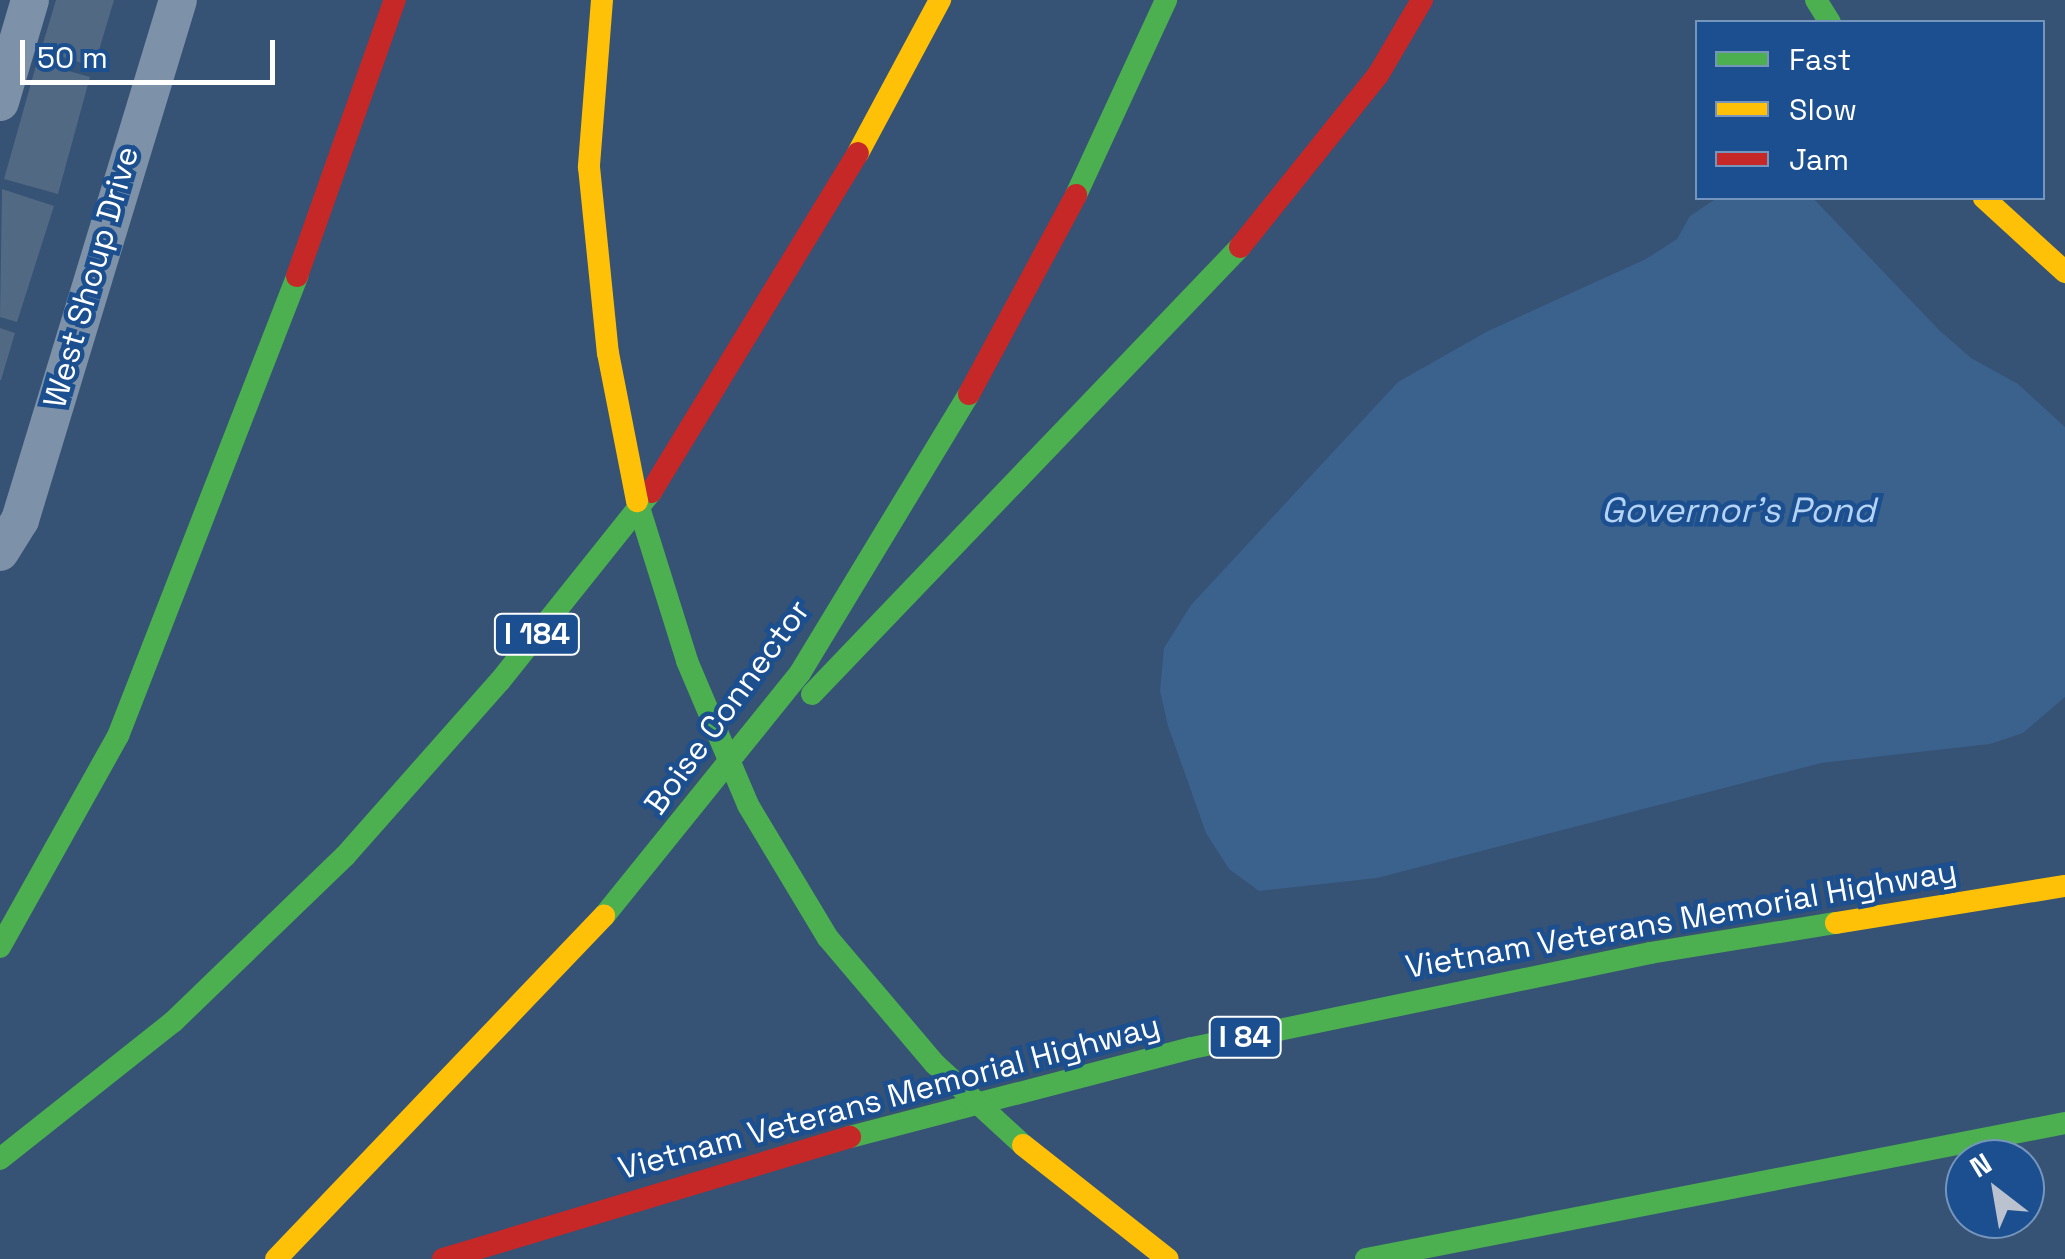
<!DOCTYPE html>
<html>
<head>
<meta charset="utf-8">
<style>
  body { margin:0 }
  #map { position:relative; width:2065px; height:1259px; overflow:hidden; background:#365274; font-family:"Space Grotesk",sans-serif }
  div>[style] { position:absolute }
  .water>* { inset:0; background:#3b618d }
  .building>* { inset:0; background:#526984 }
  .street>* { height:38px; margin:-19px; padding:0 19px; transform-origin:19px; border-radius:19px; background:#7d92a8 }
  .fast>* { height:22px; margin:-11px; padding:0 11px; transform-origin:11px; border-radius:11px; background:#4caf50 }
  .slow>* { height:22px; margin:-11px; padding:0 11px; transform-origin:11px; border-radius:11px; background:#ffc107 }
  .jam>* { height:22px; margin:-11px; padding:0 11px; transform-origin:11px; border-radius:11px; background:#c62828 }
  .fast-bridge>* { height:22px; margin:-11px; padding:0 11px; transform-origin:11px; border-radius:11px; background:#4caf50 }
  .slow-bridge>* { height:22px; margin:-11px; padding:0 11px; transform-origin:11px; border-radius:11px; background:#ffc107 }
  span { translate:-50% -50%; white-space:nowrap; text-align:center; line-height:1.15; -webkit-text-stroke:9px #1b4f8f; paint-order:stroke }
  .shield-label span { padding:2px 8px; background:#1b4f8f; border:2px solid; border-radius:8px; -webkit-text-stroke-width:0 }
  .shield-label { font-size:30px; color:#fff; font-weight:700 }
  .street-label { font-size:32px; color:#fff }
  .water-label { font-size:35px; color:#b5d3f5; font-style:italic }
  .legend { position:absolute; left:1695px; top:20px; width:350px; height:180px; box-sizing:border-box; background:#1b4f8f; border:2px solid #7695bc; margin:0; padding:12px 18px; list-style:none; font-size:30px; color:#fff }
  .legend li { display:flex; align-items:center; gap:20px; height:50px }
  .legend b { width:50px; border:2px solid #7695bc }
  .north { position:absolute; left:1945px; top:1139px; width:100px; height:100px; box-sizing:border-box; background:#1b4f8f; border:2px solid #7695bc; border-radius:50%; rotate:329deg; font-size:28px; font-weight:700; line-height:40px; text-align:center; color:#fff }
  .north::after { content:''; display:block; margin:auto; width:35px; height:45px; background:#b9c2ce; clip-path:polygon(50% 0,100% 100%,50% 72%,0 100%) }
  .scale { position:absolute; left:20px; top:40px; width:255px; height:45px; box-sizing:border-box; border:5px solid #fff; border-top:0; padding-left:12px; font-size:30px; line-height:35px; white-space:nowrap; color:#fff; -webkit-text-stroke:8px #1b4f8f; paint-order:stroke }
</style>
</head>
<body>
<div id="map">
  <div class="water">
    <div style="clip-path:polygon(1717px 198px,1813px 198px,1938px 329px,1971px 358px,2018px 384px,2065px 427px,2065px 697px,2023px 733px,1990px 744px,1821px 763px,1377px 878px,1259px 891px,1229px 869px,1206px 833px,1168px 726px,1160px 691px,1164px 648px,1191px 605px,1398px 382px,1488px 331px,1646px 259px,1677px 239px,1690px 216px)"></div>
  </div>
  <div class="building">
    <div style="clip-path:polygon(56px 0,114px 0,94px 67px,41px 50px)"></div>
    <div style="clip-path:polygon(37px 62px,90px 77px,58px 194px,4px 179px)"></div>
    <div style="clip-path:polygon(2px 189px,54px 206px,17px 322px,0 317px)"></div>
    <div style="clip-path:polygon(0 328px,15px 333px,1px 380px,0 380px)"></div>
  </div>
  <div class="street">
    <div style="left:0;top:102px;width:106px;rotate:-73.6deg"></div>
    <div style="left:0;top:552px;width:38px;rotate:-58deg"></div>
    <div style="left:20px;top:520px;width:543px;rotate:-73.1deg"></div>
  </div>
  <div class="fast">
    <div style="left:1816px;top:0;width:26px;rotate:58deg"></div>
    <div style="left:1076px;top:195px;width:215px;rotate:-65.2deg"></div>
    <div style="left:812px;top:694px;width:619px;rotate:-46.24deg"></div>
    <div style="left:604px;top:916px;width:312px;rotate:-51.1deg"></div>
    <div style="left:800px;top:673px;width:326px;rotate:-58.8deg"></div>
    <div style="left:0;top:947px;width:242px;rotate:-60.8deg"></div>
    <div style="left:118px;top:736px;width:494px;rotate:-68.7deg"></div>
    <div style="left:850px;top:1137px;width:353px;rotate:-14.6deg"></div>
    <div style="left:1192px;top:1048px;width:468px;rotate:-11.7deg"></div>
    <div style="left:1650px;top:953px;width:188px;rotate:-9.2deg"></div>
    <div style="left:0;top:1159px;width:221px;rotate:-38.4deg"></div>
    <div style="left:173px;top:1022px;width:239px;rotate:-44deg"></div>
    <div style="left:345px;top:856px;width:234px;rotate:-48.5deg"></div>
    <div style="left:500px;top:681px;width:242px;rotate:-51.4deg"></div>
    <div style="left:1366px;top:1259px;width:712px;rotate:-11.01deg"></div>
  </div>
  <div class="slow">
    <div style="left:858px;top:153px;width:174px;rotate:-61.8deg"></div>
    <div style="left:1984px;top:198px;width:110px;rotate:42.4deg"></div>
    <div style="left:1836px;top:923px;width:232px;rotate:-9.2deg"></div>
    <div style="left:276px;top:1259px;width:475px;rotate:-46.3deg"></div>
  </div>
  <div class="jam">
    <div style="left:1240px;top:247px;width:221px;rotate:-51.3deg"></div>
    <div style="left:1378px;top:75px;width:87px;rotate:-59.6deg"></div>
    <div style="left:297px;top:276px;width:293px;rotate:-70.5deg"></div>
    <div style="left:969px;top:394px;width:226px;rotate:-61.7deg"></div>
    <div style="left:651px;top:492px;width:397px;rotate:-58.6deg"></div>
    <div style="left:443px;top:1259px;width:425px;rotate:-16.7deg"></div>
  </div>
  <div class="fast-bridge">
    <div style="left:637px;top:501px;width:168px;rotate:72.6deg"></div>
    <div style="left:687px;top:661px;width:156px;rotate:67deg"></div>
    <div style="left:748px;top:805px;width:155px;rotate:59deg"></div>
    <div style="left:828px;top:938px;width:165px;rotate:49.7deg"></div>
    <div style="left:935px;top:1064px;width:120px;rotate:42.6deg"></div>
  </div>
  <div class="slow-bridge">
    <div style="left:602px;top:0;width:168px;rotate:94.5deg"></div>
    <div style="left:589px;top:167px;width:187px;rotate:84.2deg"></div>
    <div style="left:608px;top:353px;width:151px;rotate:78.9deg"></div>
    <div style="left:1023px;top:1145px;width:184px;rotate:38.2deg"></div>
  </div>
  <div class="shield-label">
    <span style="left:537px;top:634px">I 184</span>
    <span style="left:1245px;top:1037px">I 84</span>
  </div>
  <div class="street-label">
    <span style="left:91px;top:277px;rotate:-74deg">West Shoup Drive</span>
    <span style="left:727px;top:707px;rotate:-54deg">Boise Connector</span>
    <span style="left:1681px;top:919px;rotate:-10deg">Vietnam Veterans Memorial Highway</span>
    <span style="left:889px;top:1097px;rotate:-15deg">Vietnam Veterans Memorial Highway</span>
  </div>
  <div class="water-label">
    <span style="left:1738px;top:510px">Governor's Pond</span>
  </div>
  <ul class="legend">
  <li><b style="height:12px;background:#4caf50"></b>Fast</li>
  <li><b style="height:12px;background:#ffc107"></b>Slow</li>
  <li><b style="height:12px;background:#c62828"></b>Jam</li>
  </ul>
  <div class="north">N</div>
  <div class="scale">50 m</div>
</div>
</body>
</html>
